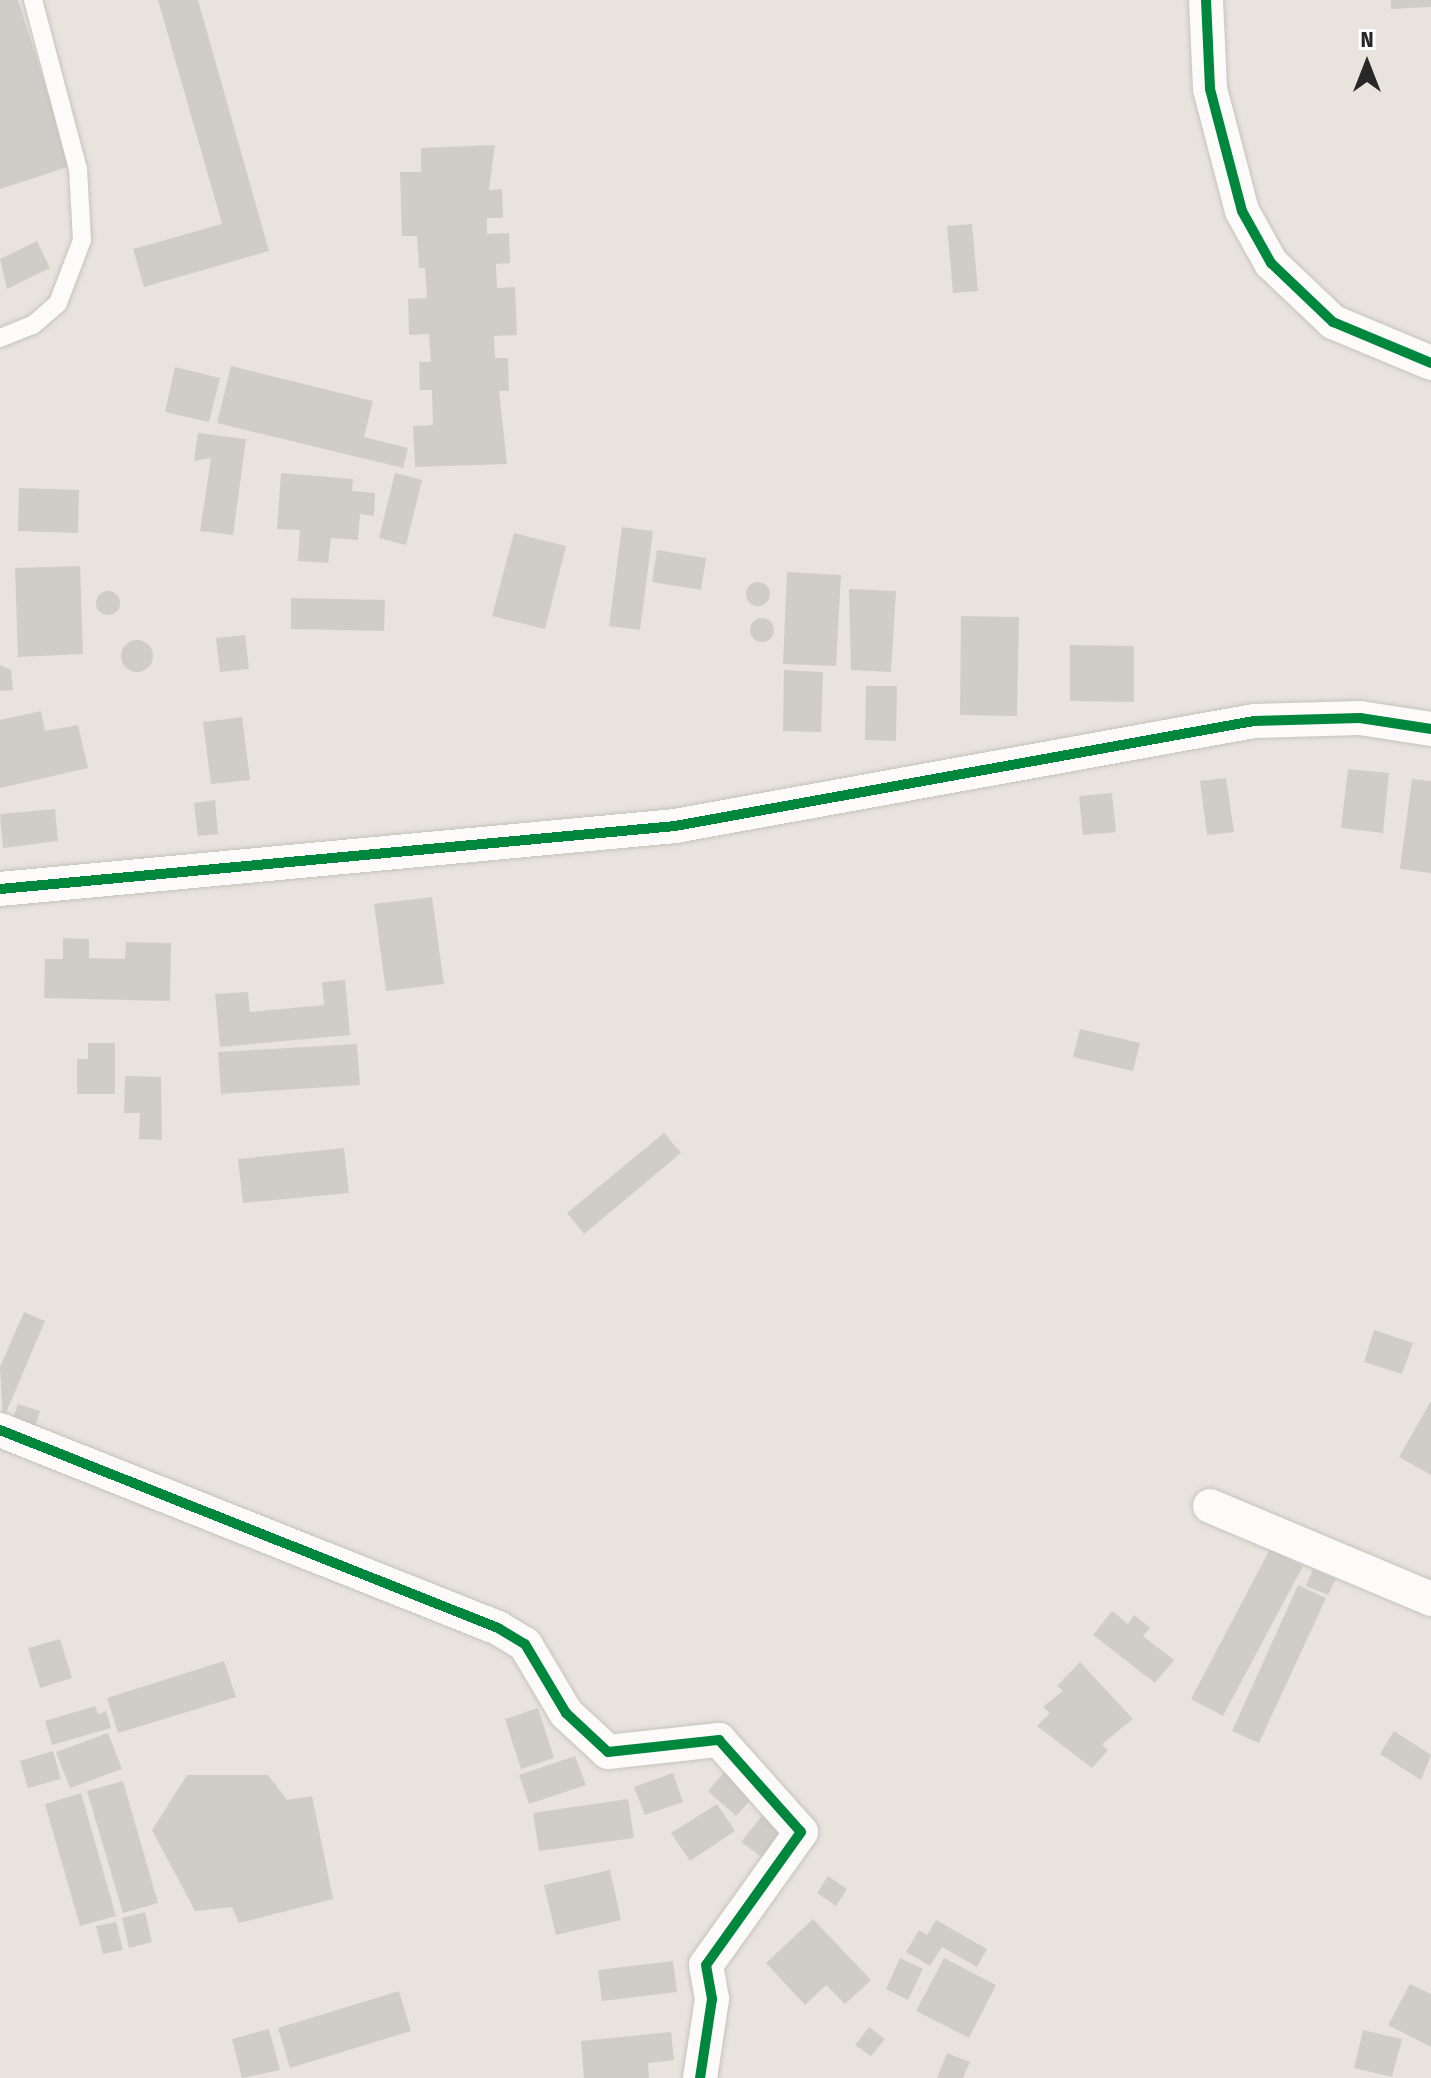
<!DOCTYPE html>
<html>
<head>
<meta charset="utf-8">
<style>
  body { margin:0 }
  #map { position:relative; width:1431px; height:2078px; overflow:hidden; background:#e8e3dc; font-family:"Fira Sans Condensed",sans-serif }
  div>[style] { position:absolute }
  .building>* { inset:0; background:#d0cdc8 }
  .round { border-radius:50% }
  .roads { filter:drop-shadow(0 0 2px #c4c3c2) drop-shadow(0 0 2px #c4c3c2) }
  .service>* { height:18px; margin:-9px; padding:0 9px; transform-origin:9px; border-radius:9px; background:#fcfbfa }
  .minor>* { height:34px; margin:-17px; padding:0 17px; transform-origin:17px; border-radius:17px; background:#fcfbfa }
  .cycleway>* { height:10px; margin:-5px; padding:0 5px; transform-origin:5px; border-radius:5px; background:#00873e }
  span { translate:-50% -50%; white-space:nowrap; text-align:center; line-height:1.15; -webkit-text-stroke:8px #fff; paint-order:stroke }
  .north { position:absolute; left:1327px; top:24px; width:80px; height:80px; -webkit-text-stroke:6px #fff; paint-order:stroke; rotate:0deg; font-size:22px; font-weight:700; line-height:32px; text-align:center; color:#282828 }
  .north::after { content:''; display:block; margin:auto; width:28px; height:36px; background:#282828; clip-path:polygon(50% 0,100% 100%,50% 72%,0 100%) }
</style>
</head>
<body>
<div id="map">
  <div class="building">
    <div style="clip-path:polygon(0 0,18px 0,71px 166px,0 189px)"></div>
    <div style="clip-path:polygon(158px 0,198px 0,269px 251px,144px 287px,133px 249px,222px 224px)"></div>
    <div style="clip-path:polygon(1391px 0,1431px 0,1431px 7px,1391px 9px)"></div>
    <div style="clip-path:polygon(495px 145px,489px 190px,502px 189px,503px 218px,487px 218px,487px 234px,509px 233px,510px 263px,496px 264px,497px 288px,515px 287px,517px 335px,494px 336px,495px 358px,508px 358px,509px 391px,499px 391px,507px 464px,415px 467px,413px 426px,433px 425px,432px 390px,420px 390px,419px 362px,431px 362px,429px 334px,409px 335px,408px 299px,427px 298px,425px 268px,419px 268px,417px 236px,402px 236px,400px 172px,421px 172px,421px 148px)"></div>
    <div style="clip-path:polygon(972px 224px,978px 291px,953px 293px,947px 226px)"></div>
    <div style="clip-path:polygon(37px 241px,50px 268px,7px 289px,0 259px)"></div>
    <div style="clip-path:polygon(231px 366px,373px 401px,364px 437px,408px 448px,403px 468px,217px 423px)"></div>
    <div style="clip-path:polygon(175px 367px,220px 378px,209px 422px,165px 412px)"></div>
    <div style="clip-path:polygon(198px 433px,246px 439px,233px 535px,200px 531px,211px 458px,194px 461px)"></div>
    <div style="clip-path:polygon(281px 473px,353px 479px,352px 491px,375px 493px,374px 516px,360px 514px,358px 540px,331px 538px,328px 563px,298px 561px,300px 530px,277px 529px)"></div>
    <div style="clip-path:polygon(395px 473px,422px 480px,406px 545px,379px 538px)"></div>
    <div style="clip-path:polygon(19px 488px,79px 490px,78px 533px,18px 531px)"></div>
    <div style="clip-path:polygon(622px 527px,653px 531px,640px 630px,609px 626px)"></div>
    <div style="clip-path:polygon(514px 533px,566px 546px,545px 629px,492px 616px)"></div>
    <div style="clip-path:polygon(657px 550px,706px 558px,701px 590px,652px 582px)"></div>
    <div style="clip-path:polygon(80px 566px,83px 654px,18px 657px,15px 568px)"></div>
    <div style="clip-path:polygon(787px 572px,841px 575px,836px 666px,783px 664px)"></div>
    <div class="round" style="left:746px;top:582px;width:24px;height:24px"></div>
    <div style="clip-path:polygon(849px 589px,896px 591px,891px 672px,851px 670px)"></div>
    <div class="round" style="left:96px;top:591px;width:24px;height:24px"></div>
    <div style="clip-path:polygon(291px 598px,385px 600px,384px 631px,291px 629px)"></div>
    <div style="clip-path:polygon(961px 616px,1019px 617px,1017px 716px,960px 715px)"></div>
    <div class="round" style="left:750px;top:618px;width:24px;height:24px"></div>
    <div style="clip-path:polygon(245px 635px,249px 669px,220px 672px,216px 638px)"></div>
    <div class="round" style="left:121px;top:640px;width:32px;height:32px"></div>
    <div style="clip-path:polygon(1070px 645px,1134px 646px,1134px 702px,1070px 701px)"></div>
    <div style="clip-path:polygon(0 665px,11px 670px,13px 690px,0 691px)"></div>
    <div style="clip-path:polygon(784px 670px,823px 672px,821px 732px,783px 731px)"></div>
    <div style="clip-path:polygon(866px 686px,897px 686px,896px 741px,865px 740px)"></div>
    <div style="clip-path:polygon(41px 711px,45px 731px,78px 725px,88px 768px,0 788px,0 720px)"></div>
    <div style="clip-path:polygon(242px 717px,250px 780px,211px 784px,203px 722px)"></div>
    <div style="clip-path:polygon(1348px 769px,1389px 773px,1383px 833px,1341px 828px)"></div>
    <div style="clip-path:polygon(1226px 778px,1234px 832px,1207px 835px,1200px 781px)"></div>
    <div style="clip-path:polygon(1412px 779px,1431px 781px,1431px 873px,1400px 869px)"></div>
    <div style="clip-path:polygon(1112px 793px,1116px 832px,1083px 835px,1079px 796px)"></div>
    <div style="clip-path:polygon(215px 800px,218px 834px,198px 836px,194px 803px)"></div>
    <div style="clip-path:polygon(55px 809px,58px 841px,3px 848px,0 814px)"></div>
    <div style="clip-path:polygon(432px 897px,444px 984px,386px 991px,374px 904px)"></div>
    <div style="clip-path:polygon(63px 938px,89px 939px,89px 958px,125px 959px,126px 942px,171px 943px,170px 1001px,44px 998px,45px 959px,63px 959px)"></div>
    <div style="clip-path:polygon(345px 980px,350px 1035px,220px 1047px,215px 994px,248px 992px,250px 1012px,324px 1005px,322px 982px)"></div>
    <div style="clip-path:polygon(1080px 1029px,1140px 1043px,1133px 1071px,1073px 1057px)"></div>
    <div style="clip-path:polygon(88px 1043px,115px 1043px,115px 1094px,77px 1094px,77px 1059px,88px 1059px)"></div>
    <div style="clip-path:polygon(357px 1044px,360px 1085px,221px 1094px,218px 1052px)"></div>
    <div style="clip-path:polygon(125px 1076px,161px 1077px,162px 1140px,139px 1139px,140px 1113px,124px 1113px)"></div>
    <div style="clip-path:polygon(664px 1133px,681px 1153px,584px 1234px,567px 1213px)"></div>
    <div style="clip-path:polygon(344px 1148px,349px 1193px,243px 1203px,238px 1159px)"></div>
    <div style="clip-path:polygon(24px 1312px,45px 1321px,3px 1420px,0 1367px)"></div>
    <div style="clip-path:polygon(1374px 1330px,1413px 1343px,1402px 1374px,1364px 1362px)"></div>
    <div style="clip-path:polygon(1431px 1401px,1431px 1475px,1399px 1457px)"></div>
    <div style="clip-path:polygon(18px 1404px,40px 1411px,33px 1434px,10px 1427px)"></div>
    <div style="clip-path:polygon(1270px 1549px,1303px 1566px,1223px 1716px,1191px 1699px)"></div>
    <div style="clip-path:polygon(1313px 1569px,1336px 1579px,1328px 1595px,1306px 1586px)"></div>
    <div style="clip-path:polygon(1298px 1585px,1326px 1598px,1259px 1743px,1232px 1731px)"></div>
    <div style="clip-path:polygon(1112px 1611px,1128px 1624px,1134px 1615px,1150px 1628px,1143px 1636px,1174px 1660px,1155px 1683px,1093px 1635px)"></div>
    <div style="clip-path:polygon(60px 1639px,72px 1678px,40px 1688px,28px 1648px)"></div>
    <div style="clip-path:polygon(224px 1661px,236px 1697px,118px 1733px,107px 1698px)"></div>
    <div style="clip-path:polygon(1080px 1662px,1133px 1719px,1102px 1744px,1108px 1750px,1092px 1768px,1037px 1726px,1050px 1713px,1043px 1707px,1063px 1691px,1057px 1686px)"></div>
    <div style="clip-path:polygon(95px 1706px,98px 1714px,106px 1711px,111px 1728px,52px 1745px,45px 1721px)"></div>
    <div style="clip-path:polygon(538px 1708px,554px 1758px,521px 1769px,505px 1719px)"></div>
    <div style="clip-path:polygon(1394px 1731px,1431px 1755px,1421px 1780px,1380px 1754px)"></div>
    <div style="clip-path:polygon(108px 1733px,122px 1769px,70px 1788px,56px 1752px)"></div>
    <div style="clip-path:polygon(53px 1751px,61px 1779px,28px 1788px,20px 1761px)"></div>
    <div style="clip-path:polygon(575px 1756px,586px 1785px,529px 1804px,519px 1775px)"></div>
    <div style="clip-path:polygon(727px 1769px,755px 1795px,736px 1816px,708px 1791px)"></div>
    <div style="clip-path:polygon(673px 1773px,683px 1802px,645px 1815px,634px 1787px)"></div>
    <div style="clip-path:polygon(187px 1775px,268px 1775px,287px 1800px,312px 1796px,333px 1899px,239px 1923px,232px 1907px,195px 1911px,152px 1830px)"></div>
    <div style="clip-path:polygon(123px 1781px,158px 1903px,123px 1913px,87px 1791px)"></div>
    <div style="clip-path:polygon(81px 1793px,116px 1916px,80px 1926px,45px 1804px)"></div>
    <div style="clip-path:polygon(628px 1799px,634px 1838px,539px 1851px,533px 1813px)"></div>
    <div style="clip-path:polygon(717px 1804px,735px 1831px,690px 1861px,671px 1833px)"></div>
    <div style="clip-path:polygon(765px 1812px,790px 1831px,767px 1861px,741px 1842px)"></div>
    <div style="clip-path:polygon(610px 1870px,621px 1920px,556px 1935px,544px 1885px)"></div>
    <div style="clip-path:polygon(828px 1876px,847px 1889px,836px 1906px,817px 1893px)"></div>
    <div style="clip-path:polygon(145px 1912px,152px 1942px,129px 1948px,122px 1918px)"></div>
    <div style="clip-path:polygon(813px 1919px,871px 1980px,845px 2004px,826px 1985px,805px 2005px,766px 1963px)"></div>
    <div style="clip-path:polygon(936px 1920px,987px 1949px,977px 1967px,942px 1947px,930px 1966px,906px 1952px,919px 1930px,927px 1935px)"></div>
    <div style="clip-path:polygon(116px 1922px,123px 1950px,103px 1954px,96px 1926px)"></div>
    <div style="clip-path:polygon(900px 1958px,923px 1969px,908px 2000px,886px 1989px)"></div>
    <div style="clip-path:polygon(944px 1958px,996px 1985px,969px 2038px,916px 2011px)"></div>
    <div style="clip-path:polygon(673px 1961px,677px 1992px,602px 2001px,598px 1970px)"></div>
    <div style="clip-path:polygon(1410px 1984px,1431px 1994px,1431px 2047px,1388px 2025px)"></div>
    <div style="clip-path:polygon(399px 1991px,411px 2031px,290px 2068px,278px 2028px)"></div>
    <div style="clip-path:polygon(869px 2027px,885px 2039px,871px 2056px,855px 2045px)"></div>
    <div style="clip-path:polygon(269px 2029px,280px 2070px,242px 2078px,232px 2039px)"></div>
    <div style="clip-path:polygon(1363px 2030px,1402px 2039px,1392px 2077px,1354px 2068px)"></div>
    <div style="clip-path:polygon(671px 2032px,674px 2060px,648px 2063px,649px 2078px,584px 2078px,581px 2041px)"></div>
    <div style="clip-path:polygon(947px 2053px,970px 2062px,963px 2078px,937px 2078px)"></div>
  </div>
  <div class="roads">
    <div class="service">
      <div style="left:0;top:338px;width:35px;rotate:-22deg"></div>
      <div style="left:33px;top:325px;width:33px;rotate:-41deg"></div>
      <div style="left:58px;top:303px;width:67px;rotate:-69.1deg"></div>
      <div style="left:82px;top:240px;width:71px;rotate:-93.2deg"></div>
      <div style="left:78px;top:169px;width:175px;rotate:-104.9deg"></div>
    </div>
    <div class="minor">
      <div style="left:1206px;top:0;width:89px;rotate:87.4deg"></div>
      <div style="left:1210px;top:89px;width:126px;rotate:75.3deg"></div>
      <div style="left:1242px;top:211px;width:60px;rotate:60.9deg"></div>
      <div style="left:1271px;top:263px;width:86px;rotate:43.6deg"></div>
      <div style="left:1333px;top:322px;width:106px;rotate:22.7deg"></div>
      <div style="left:0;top:889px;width:678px;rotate:-5.33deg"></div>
      <div style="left:675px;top:826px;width:588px;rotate:-10.28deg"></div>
      <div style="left:1254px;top:721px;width:106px;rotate:-1.6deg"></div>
      <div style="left:1360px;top:718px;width:72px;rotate:8.8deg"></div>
      <div style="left:0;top:1430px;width:536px;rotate:21.68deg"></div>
      <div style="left:498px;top:1628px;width:31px;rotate:31deg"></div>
      <div style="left:525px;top:1644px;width:80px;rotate:59.3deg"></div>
      <div style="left:566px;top:1713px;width:57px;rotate:42.9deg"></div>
      <div style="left:608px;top:1752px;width:112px;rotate:-6.2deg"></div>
      <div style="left:719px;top:1740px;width:123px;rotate:48.3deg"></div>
      <div style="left:801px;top:1832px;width:163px;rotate:125.5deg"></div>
      <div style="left:706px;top:1965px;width:35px;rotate:80deg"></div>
      <div style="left:712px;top:1999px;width:80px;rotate:98.6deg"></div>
      <div style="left:1210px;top:1506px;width:240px;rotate:22.8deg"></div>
    </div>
  </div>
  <div class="cycleway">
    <div style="left:1206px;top:0;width:89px;rotate:87.4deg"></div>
    <div style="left:1210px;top:89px;width:126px;rotate:75.3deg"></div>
    <div style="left:1242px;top:211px;width:60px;rotate:60.9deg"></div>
    <div style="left:1271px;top:263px;width:86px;rotate:43.6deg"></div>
    <div style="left:1333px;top:322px;width:106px;rotate:22.7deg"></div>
    <div style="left:0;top:889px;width:678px;rotate:-5.33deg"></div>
    <div style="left:675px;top:826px;width:588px;rotate:-10.28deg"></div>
    <div style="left:1254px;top:721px;width:106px;rotate:-1.6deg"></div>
    <div style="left:1360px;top:718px;width:72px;rotate:8.8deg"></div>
    <div style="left:0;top:1430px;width:536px;rotate:21.68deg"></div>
    <div style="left:498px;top:1628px;width:31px;rotate:31deg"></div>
    <div style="left:525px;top:1644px;width:80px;rotate:59.3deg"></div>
    <div style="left:566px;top:1713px;width:57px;rotate:42.9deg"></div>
    <div style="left:608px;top:1752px;width:112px;rotate:-6.2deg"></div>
    <div style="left:719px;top:1740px;width:123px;rotate:48.3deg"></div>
    <div style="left:801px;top:1832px;width:163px;rotate:125.5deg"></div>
    <div style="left:706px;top:1965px;width:35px;rotate:80deg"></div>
    <div style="left:712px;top:1999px;width:80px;rotate:98.6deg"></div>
  </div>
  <div class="north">N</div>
</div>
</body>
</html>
